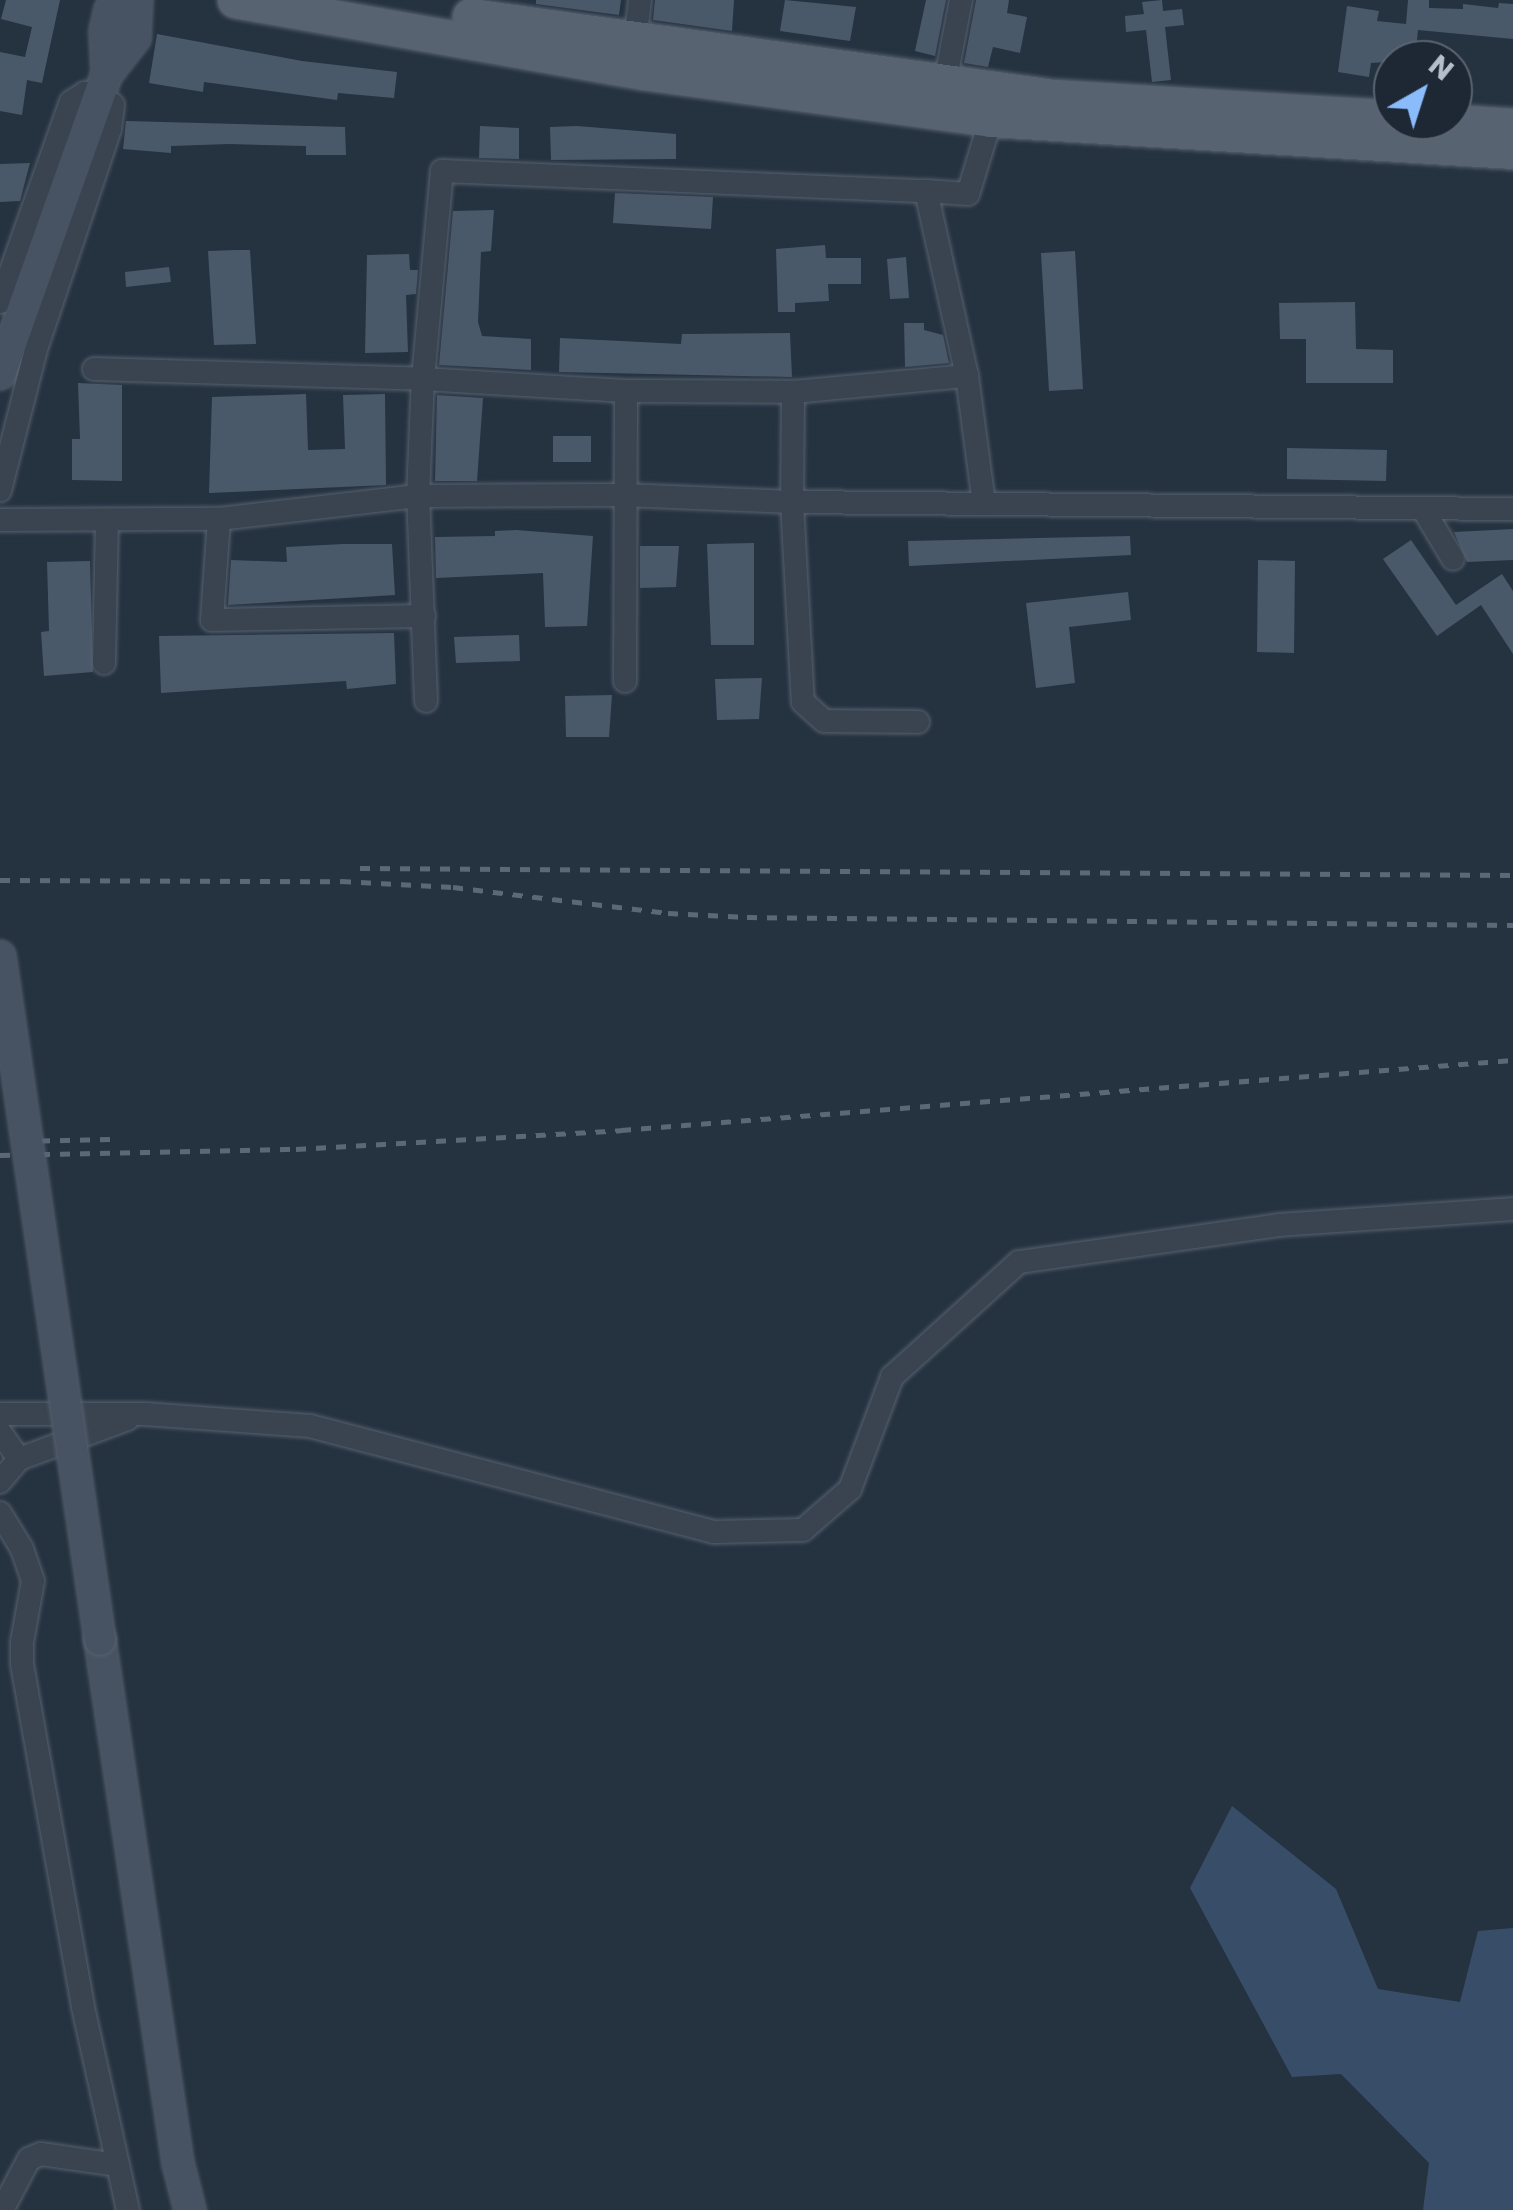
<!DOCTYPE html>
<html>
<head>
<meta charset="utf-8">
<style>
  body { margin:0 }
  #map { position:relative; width:1513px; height:2210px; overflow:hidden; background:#253240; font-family:Poppins,sans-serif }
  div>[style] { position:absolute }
  .water>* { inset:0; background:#384e68 }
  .building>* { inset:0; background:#4a596a }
  .roads { filter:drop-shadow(0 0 2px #57616e) drop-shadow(0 0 2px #57616e) }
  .street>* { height:22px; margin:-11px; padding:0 11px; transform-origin:11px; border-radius:11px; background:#394450 }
  .secondary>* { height:30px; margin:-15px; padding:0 15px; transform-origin:15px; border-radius:15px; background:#475363 }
  .primary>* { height:35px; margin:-17.5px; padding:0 17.5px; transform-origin:17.5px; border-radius:17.5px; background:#576370 }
  .rail>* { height:5px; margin-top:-2.5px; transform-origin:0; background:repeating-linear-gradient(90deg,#5b6877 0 10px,transparent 0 20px) }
  .bridges { filter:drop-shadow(0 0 2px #57616e) drop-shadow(0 0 2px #57616e) }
  .secondary-bridge>* { height:30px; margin:-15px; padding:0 15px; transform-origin:15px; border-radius:15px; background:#475363 }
  span { translate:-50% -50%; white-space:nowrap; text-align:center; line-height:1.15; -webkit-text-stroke:10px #1e2835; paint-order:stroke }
  .north { position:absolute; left:1373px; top:40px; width:100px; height:100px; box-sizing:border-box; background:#1e2835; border:2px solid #5a6471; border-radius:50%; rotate:39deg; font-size:28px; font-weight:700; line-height:40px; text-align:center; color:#b5becb }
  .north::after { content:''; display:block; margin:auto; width:35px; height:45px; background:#8abbfb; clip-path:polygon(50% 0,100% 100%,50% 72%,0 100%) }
</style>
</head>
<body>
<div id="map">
  <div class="water">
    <div style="clip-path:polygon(1232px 1806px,1336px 1889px,1378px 1989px,1460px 2002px,1478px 1931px,1513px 1928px,1513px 2210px,1423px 2210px,1429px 2163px,1341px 2074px,1292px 2077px,1190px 1888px)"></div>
  </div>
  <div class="building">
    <div style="clip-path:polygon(6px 0,60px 0,42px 83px,27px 80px,22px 115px,0 111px,0 52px,25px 57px,32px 27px,1px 19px)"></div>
    <div style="clip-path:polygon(536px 0,621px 0,619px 15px,536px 4px)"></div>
    <div style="clip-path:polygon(655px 0,734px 0,732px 31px,653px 20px)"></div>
    <div style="clip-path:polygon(785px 0,856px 7px,850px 41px,780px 31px)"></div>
    <div style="clip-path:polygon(926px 0,946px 0,935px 56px,915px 51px)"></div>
    <div style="clip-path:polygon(976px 0,1009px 0,1007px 13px,1027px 17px,1020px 53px,993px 47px,988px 67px,964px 63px)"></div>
    <div style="clip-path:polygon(1162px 0,1163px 11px,1182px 9px,1184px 25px,1165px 27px,1171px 80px,1152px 82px,1146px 30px,1126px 32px,1125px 16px,1144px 14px,1142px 2px)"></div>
    <div style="clip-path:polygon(1408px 0,1429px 0,1429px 8px,1463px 9px,1463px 4px,1498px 8px,1499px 3px,1513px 4px,1513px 39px,1418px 30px,1415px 60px,1371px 63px,1369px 77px,1338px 72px,1347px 6px,1379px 11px,1377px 21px,1406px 24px)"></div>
    <div style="clip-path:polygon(157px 34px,302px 61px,397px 72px,394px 98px,338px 93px,337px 100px,204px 82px,203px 92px,149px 83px)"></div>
    <div style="clip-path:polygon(126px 121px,345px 127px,346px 155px,306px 155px,306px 146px,229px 144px,171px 146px,171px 153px,123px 149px)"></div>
    <div style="clip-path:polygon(480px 126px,519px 128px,519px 159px,479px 158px)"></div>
    <div style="clip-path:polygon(577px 126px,676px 134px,676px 159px,551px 160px,550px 127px)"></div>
    <div style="clip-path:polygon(30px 163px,20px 201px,0 202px,0 164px)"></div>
    <div style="clip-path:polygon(615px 193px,713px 197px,711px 229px,613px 223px)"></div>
    <div style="clip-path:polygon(494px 210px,491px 251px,481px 252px,478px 322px,482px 336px,531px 339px,531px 370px,439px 365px,453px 211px)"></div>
    <div style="clip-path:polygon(825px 245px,826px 258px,861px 258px,861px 284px,828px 284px,829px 301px,795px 303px,795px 312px,778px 312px,776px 249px)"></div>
    <div style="clip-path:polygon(236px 250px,250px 250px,256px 344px,214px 345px,208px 251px)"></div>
    <div style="clip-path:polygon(1075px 251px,1083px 389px,1049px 391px,1041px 253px)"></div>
    <div style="clip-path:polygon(409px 254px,410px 270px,418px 270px,416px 294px,406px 295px,408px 352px,365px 353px,367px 255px)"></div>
    <div style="clip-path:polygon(906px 257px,909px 298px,890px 299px,887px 259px)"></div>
    <div style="clip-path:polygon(169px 267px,171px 282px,126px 287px,125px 272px)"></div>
    <div style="clip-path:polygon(1355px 302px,1356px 349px,1393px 350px,1393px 383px,1306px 383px,1306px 339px,1280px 339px,1279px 303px)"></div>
    <div style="clip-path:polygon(904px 323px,924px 323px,924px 330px,943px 335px,949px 363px,905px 367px)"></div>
    <div style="clip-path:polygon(790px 333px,792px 377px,559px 372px,560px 338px,681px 344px,682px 334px)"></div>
    <div style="clip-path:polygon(78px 383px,122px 385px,122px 481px,72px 480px,72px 439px,80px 439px)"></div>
    <div style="clip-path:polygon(306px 394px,308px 450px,345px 449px,343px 395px,385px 394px,386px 485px,209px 493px,212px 397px)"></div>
    <div style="clip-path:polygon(437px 395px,483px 398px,477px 481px,435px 481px)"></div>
    <div style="clip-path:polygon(553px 436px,591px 436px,591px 462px,553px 462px)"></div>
    <div style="clip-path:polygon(1287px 448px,1387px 450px,1386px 481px,1287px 479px)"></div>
    <div style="clip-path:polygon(1513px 529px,1513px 560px,1467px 562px,1454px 532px)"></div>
    <div style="clip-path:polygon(516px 530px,593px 536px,587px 626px,545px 627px,543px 573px,436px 578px,435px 537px,495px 536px,495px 531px)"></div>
    <div style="clip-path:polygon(1130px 536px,1131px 555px,909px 566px,908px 541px)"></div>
    <div style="clip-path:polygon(1411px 540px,1456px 605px,1502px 574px,1513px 591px,1513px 654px,1481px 605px,1437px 636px,1383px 559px)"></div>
    <div style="clip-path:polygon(754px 543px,754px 645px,711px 645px,707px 544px)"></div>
    <div style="clip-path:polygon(343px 544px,392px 544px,395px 595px,228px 605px,231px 560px,287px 562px,286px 547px)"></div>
    <div style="clip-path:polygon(640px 546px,679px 546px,676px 587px,640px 588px)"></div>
    <div style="clip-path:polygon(1258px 560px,1295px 561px,1294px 653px,1257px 652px)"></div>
    <div style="clip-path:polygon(90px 561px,93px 672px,44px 676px,41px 632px,49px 631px,47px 562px)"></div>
    <div style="clip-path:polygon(1128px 592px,1131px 620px,1069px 627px,1075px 683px,1036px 688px,1026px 603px)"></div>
    <div style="clip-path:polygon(394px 633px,396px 684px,347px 689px,346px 681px,161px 693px,159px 636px)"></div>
    <div style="clip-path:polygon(519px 635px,520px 661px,456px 663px,454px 637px)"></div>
    <div style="clip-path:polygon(762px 678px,759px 719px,717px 720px,715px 679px)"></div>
    <div style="clip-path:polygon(612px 695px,609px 737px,566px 737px,565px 696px)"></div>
  </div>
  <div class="roads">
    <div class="street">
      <div style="left:635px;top:42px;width:42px;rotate:-83.2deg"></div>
      <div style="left:945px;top:83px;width:85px;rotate:-79.1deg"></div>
      <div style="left:926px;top:191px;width:42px;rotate:4.1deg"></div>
      <div style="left:968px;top:194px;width:78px;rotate:-73deg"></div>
      <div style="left:0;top:302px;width:212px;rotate:-70.5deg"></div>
      <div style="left:71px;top:102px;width:17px;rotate:-33deg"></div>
      <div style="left:85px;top:93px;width:14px"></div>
      <div style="left:99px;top:93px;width:18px;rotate:41deg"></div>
      <div style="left:113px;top:105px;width:24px;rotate:97deg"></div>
      <div style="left:110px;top:129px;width:232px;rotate:108.6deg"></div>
      <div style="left:36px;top:349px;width:146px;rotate:104.3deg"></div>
      <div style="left:94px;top:369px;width:329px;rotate:1.7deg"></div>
      <div style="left:423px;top:379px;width:203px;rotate:3.4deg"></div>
      <div style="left:626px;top:391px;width:167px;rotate:0.3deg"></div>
      <div style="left:793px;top:392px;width:175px;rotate:-5.3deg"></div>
      <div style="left:793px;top:392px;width:110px;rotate:90.5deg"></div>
      <div style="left:792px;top:502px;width:200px;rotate:86.9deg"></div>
      <div style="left:803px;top:702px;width:28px;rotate:42deg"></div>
      <div style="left:824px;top:721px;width:94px;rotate:0.6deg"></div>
      <div style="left:1423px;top:509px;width:58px;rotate:59deg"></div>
      <div style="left:219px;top:519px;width:101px;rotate:94deg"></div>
      <div style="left:212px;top:620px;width:212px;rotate:-1.1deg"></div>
      <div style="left:0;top:520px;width:219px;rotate:-0.3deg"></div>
      <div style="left:219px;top:519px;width:200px;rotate:-6.6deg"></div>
      <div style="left:418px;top:496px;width:206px;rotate:-0.3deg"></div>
      <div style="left:624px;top:495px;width:168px;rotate:2.4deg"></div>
      <div style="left:792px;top:502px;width:721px;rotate:0.56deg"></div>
      <div style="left:104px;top:663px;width:142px;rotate:-88.8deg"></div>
      <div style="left:625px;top:681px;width:290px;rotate:-89.8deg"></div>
      <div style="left:426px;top:701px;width:205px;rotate:-92.2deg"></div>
      <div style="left:418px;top:496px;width:117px;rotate:-87.6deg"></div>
      <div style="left:423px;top:379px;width:209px;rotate:-84.8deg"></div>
      <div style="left:442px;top:171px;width:484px;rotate:2.4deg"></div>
      <div style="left:926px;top:191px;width:189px;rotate:77.5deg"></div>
      <div style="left:967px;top:376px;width:129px;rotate:82.4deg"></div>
      <div style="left:0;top:1414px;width:145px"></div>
      <div style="left:145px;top:1414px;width:165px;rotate:4.2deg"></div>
      <div style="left:310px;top:1426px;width:417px;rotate:14.7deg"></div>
      <div style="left:713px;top:1532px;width:90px;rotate:-1.3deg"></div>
      <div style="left:803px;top:1530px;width:62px;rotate:-41.1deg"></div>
      <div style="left:850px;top:1489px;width:120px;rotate:-69.4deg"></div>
      <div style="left:892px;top:1377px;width:171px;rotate:-42.2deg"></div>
      <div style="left:1019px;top:1262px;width:262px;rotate:-8.1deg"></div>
      <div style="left:1278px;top:1225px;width:236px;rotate:-3.9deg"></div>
      <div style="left:0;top:1432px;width:33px;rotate:55deg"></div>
      <div style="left:19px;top:1459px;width:30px;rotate:130deg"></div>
      <div style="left:19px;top:1459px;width:116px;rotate:-20.2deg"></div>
      <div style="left:0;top:1513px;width:42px;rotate:58.6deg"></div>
      <div style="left:22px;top:1549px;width:34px;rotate:71deg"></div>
      <div style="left:33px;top:1581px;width:62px;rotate:100.2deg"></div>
      <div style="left:22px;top:1642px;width:22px;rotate:90deg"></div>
      <div style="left:22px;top:1664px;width:348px;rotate:79.9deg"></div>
      <div style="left:83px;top:2007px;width:208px;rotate:77.5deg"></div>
      <div style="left:2px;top:2210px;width:58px;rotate:-62.1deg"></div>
      <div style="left:29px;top:2159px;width:13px;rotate:-23deg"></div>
      <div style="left:41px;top:2154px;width:76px;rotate:8.3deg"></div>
    </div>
    <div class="secondary">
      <div style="left:107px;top:74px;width:43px;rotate:-92.7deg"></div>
      <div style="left:105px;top:31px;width:22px;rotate:-77deg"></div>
      <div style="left:110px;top:10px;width:13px;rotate:-48deg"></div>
      <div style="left:0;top:374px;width:319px;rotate:-70.4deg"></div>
      <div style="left:107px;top:74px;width:46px;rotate:-52.1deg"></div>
      <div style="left:135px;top:38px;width:38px;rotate:-87deg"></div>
      <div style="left:100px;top:1640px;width:529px;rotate:81.52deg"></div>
      <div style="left:178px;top:2163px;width:49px;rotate:75.7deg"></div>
    </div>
    <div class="primary">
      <div style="left:235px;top:0;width:415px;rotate:10deg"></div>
      <div style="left:644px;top:72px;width:350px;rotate:7.7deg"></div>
      <div style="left:991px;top:119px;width:523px;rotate:3.51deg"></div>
      <div style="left:470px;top:16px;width:589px;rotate:7.91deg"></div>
      <div style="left:1053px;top:97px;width:341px;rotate:3.5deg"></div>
      <div style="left:1422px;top:120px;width:91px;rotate:3.8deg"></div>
    </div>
  </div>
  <div class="rail">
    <div style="left:360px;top:868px;width:1153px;rotate:0.35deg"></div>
    <div style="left:0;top:880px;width:341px;rotate:0.2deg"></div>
    <div style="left:341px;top:881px;width:112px;rotate:3.1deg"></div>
    <div style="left:453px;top:887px;width:217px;rotate:6.9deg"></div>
    <div style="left:668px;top:913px;width:79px;rotate:2.9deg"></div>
    <div style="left:747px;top:917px;width:766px;rotate:0.6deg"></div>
    <div style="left:20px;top:1141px;width:90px;rotate:-1.3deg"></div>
    <div style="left:0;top:1155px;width:296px;rotate:-1.2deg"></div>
    <div style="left:296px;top:1149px;width:326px;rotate:-3.3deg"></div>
    <div style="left:621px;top:1130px;width:895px;rotate:-4.49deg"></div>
  </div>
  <div class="bridges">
    <div class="secondary-bridge">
      <div style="left:0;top:956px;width:691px;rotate:81.68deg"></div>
    </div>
  </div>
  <div class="north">N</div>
</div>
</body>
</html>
